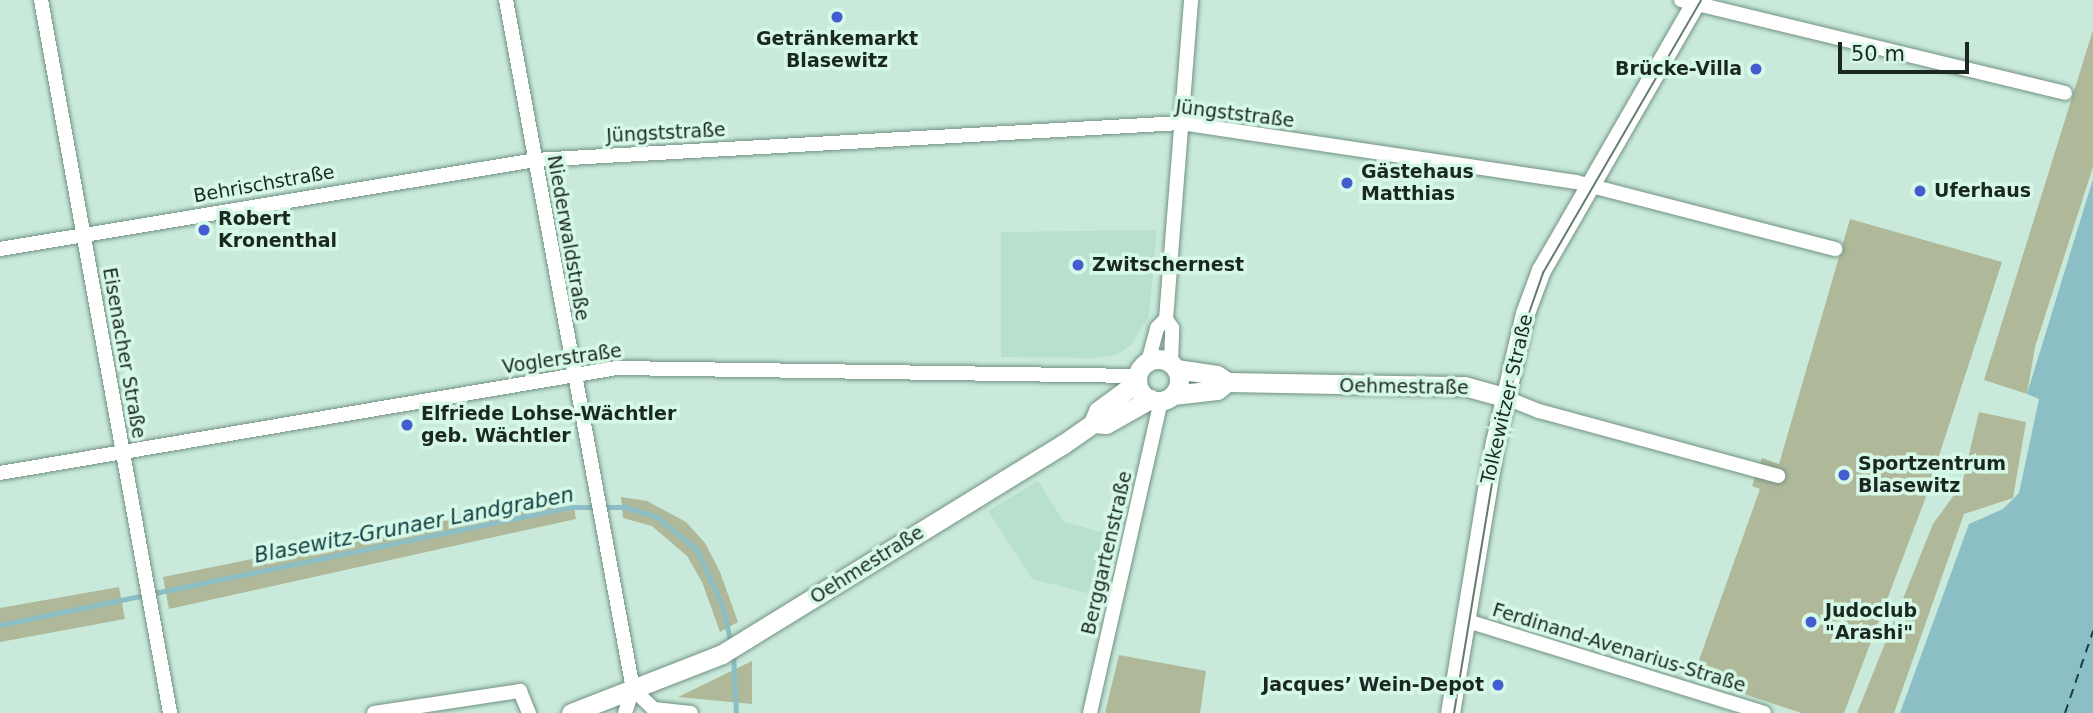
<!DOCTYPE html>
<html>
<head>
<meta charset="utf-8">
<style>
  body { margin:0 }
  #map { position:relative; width:2093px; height:713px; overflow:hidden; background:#c9eada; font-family:"DejaVu Sans",sans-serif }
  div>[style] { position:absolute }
  .built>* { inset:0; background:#b8e1cd }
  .green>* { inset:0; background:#afb99a }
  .water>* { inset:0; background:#8cbec5 }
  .stream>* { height:5px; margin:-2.5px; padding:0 2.5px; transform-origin:2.5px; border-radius:2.5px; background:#8cbec5 }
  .ferry>* { height:2px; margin-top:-1px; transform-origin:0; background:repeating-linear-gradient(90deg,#134147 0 9px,transparent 0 16px) }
  .roads { filter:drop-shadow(0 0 2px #729182) drop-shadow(0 0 2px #729182) }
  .minor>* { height:14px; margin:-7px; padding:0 7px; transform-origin:7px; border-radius:7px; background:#fff }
  .secondary>* { height:19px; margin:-9.5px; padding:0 9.5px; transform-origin:9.5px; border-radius:9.5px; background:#fff }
  .secondary>.ring { margin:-9.5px; padding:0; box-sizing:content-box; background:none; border:19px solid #fff; border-radius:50% }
  .tram>* { height:2px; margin:-1px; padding:0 1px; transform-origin:1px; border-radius:1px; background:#657a70 }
  .dots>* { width:19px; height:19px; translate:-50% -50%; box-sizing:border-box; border:4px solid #d6f8e7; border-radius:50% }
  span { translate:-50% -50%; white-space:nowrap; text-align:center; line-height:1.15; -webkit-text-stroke:7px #d6f8e7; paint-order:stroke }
  .poi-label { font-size:19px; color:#1b2722; font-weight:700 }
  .right { translate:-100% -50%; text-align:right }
  .left { translate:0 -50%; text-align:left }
  .street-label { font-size:19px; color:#1b2722 }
  .water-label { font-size:21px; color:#134147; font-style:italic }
  .scale { position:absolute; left:1838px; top:42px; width:131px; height:32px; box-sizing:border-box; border:4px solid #1b2722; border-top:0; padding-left:9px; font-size:21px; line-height:24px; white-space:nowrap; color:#1b2722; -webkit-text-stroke:5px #d6f8e7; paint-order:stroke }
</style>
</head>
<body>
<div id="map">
  <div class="built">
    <div style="clip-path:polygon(1157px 230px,1149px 316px,1131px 345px,1116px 355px,1095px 358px,1001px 357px,1001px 232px)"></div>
    <div style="clip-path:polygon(1038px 481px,1064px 522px,1113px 535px,1099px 596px,1032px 579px,988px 511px)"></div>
  </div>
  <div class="green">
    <div style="clip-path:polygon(2093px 30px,2093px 167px,2035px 347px,2027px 394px,1984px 380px)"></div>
    <div style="clip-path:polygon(1850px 219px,2002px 262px,1924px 502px,1844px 713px,1801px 713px,1693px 677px,1760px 489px,1752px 486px,1762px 458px,1779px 464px)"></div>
    <div style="clip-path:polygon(1979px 412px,2026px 422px,2013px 498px,1964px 514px,1894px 713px,1857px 713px,1933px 524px,1962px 484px)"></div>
    <div style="clip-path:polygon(572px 495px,576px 519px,169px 609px,163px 577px)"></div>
    <div style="clip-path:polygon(621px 497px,647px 501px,686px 522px,705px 543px,720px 572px,738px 622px,720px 632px,702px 582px,687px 556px,652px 526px,623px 518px)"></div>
    <div style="clip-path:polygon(119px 587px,125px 619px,0 642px,0 608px)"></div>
    <div style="clip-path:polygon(1119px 655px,1206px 671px,1200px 713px,1105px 713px)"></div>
    <div style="clip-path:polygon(752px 661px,752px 704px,678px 697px)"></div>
  </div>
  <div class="water">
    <div style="clip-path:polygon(2093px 179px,2093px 713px,1900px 713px,1969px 524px,2003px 509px,2019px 493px,2039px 399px,2027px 394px)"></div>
  </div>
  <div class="stream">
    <div style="left:0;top:625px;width:582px;rotate:-11.7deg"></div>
    <div style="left:570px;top:507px;width:56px"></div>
    <div style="left:626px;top:507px;width:33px;rotate:18deg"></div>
    <div style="left:657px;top:517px;width:52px;rotate:39.5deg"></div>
    <div style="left:697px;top:550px;width:60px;rotate:65.6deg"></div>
    <div style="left:722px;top:605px;width:39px;rotate:77deg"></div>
    <div style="left:733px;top:653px;width:60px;rotate:87.1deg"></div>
  </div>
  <div class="ferry">
    <div style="left:2065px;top:713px;width:87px;rotate:-71.1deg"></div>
  </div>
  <div class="roads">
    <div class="minor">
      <div style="left:41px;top:0;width:725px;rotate:79.74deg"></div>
      <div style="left:506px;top:0;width:701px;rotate:79.56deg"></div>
      <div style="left:1681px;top:0;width:395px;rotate:13.6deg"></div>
      <div style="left:0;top:249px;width:542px;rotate:-9.44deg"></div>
      <div style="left:535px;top:160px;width:647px;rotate:-3.28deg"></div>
      <div style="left:1181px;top:123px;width:399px;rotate:8.5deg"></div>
      <div style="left:1576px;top:182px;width:268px;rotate:14.5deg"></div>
      <div style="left:1148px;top:362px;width:35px;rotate:-75deg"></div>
      <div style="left:1157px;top:328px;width:13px;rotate:-45deg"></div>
      <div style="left:1171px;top:364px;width:36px;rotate:-88deg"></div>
      <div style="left:1172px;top:328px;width:11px;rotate:-124deg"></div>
      <div style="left:1166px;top:319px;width:320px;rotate:-85.5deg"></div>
      <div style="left:1504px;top:397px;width:38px;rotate:22deg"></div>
      <div style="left:1539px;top:411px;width:248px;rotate:15.2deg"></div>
      <div style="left:0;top:473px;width:626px;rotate:-9.66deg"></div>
      <div style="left:617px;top:368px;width:520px;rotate:0.88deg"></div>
      <div style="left:1464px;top:620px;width:314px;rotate:17.2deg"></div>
      <div style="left:633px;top:689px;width:29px;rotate:44deg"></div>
      <div style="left:654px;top:709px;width:37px;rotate:6deg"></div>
      <div style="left:374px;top:713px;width:148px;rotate:-8.6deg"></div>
      <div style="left:520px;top:691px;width:24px;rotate:68deg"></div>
      <div style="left:625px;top:713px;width:25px;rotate:-72deg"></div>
      <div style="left:1090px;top:713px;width:320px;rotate:-77.2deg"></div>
    </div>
    <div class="secondary">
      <div class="ring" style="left:1137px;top:359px;width:23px;height:23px"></div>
      <div style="left:1176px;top:369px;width:41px;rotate:8.3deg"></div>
      <div style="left:1217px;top:375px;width:12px;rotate:35deg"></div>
      <div style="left:1227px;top:382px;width:237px;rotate:1deg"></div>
      <div style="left:1464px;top:386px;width:41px;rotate:15.4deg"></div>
      <div style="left:1173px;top:395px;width:44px;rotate:-6.5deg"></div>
      <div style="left:1217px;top:390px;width:13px;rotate:-39deg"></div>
      <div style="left:1093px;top:423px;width:13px;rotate:4deg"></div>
      <div style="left:1106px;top:424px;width:51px;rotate:-29.6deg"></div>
      <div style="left:571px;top:713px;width:162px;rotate:-21.3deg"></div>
      <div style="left:722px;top:654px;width:399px;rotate:-31.6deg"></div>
      <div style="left:1062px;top:445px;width:38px;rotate:-35deg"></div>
      <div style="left:1093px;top:423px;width:13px;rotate:-67deg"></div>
      <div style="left:1098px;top:411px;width:49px;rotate:-36.6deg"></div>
      <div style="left:1450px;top:713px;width:275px;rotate:-80.6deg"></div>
      <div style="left:1495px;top:442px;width:132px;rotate:-76.9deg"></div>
      <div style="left:1525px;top:313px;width:46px;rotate:-69.6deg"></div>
      <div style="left:1541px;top:270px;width:312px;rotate:-60deg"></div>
    </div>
  </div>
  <div class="tram">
    <div style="left:1454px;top:713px;width:281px;rotate:-80.6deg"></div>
    <div style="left:1500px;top:436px;width:123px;rotate:-76.9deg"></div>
    <div style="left:1528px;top:316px;width:46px;rotate:-70.8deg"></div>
    <div style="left:1543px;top:273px;width:315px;rotate:-59.9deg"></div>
  </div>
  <div class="dots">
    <div style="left:837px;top:17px;background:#435dd0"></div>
    <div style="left:1756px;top:69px;background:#435dd0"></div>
    <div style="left:1347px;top:183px;background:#435dd0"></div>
    <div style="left:1920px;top:191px;background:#435dd0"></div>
    <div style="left:204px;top:230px;background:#435dd0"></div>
    <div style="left:1078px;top:265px;background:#435dd0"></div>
    <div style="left:407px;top:425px;background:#435dd0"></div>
    <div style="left:1844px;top:475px;background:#435dd0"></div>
    <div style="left:1811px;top:622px;background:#435dd0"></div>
    <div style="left:1498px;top:685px;background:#435dd0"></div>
  </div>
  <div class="poi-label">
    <span style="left:837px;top:50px">Getränkemarkt<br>Blasewitz</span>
    <span class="right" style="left:1742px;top:69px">Brücke-Villa</span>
    <span class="left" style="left:1361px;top:183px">Gästehaus<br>Matthias</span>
    <span class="left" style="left:1934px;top:191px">Uferhaus</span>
    <span class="left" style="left:218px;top:230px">Robert<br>Kronenthal</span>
    <span class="left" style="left:1092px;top:265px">Zwitschernest</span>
    <span class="left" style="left:421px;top:425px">Elfriede Lohse-Wächtler<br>geb. Wächtler</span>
    <span class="left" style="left:1858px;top:475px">Sportzentrum<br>Blasewitz</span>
    <span class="left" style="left:1825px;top:622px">Judoclub<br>"Arashi"</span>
    <span class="right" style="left:1484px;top:685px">Jacques’ Wein-Depot</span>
  </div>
  <div class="street-label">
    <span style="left:1235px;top:114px;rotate:7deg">Jüngststraße</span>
    <span style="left:666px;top:133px;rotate:-3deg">Jüngststraße</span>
    <span style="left:264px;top:184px;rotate:-10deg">Behrischstraße</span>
    <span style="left:568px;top:238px;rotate:80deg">Niederwaldstraße</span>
    <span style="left:124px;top:353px;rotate:80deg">Eisenacher Straße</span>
    <span style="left:562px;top:359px;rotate:-8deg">Voglerstraße</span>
    <span style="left:1404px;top:387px;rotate:1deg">Oehmestraße</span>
    <span style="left:1507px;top:399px;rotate:-77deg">Tolkewitzer Straße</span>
    <span style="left:1107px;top:553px;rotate:-77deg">Berggartenstraße</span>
    <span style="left:867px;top:565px;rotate:-32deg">Oehmestraße</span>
    <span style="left:1619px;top:648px;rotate:17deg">Ferdinand-Avenarius-Straße</span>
  </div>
  <div class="water-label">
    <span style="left:414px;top:525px;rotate:-11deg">Blasewitz‐Grunaer Landgraben</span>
  </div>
  <div class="scale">50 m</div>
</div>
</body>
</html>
